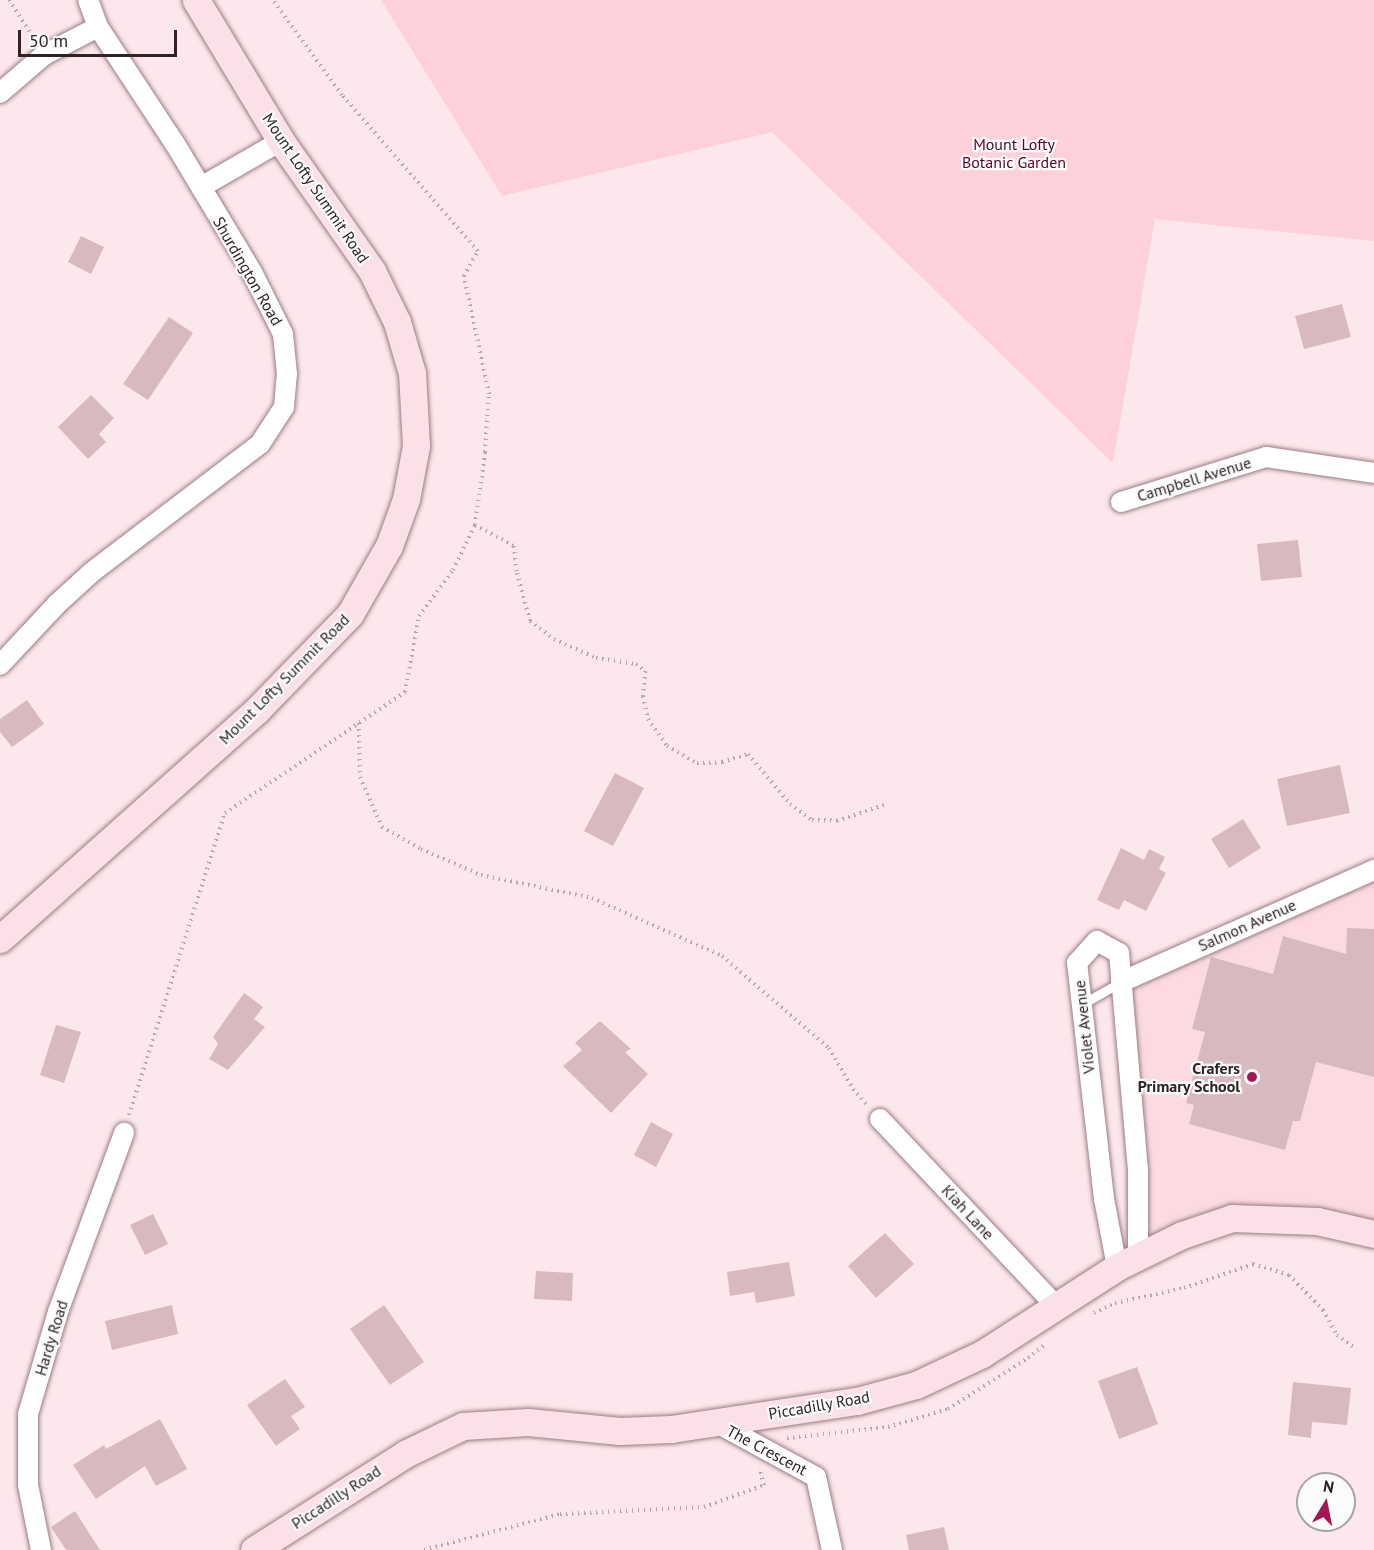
<!DOCTYPE html>
<html>
<head>
<meta charset="utf-8">
<style>
  body { margin:0 }
  #map { position:relative; width:1374px; height:1550px; overflow:hidden; background:#fce8ec; font-family:"PT Sans",sans-serif }
  div>[style] { position:absolute }
  .built>* { inset:0; background:#fbdae1 }
  .green>* { inset:0; background:#fdd0da }
  .building>* { inset:0; background:#d9b9c0 }
  .path>* { height:4px; margin-top:-2px; transform-origin:0; background:repeating-linear-gradient(90deg,#b8a6aa 0 1.5px,transparent 0 6px) }
  .roads { filter:drop-shadow(0 0 2px #9a7d84) drop-shadow(0 0 2px #9a7d84) }
  .service>* { height:9px; margin:-4.5px; padding:0 4.5px; transform-origin:4.5px; border-radius:4.5px; background:#fff }
  .minor>* { height:20px; margin:-10px; padding:0 10px; transform-origin:10px; border-radius:10px; background:#fff }
  .secondary>* { height:27px; margin:-13.5px; padding:0 13.5px; transform-origin:13.5px; border-radius:13.5px; background:#fae1e8 }
  .dots>* { width:16px; height:16px; translate:-50% -50%; box-sizing:border-box; border:3px solid #fbfbfb; border-radius:50% }
  span { translate:-50% -50%; white-space:nowrap; text-align:center; line-height:1.15; -webkit-text-stroke:4.5px #fbfbfb; paint-order:stroke }
  .park-label { font-size:16px; color:#560327 }
  .street-label { font-size:16px; color:#2f2326 }
  .poi-label { font-size:16px; color:#2f2326; font-weight:700 }
  .right { translate:-100% -50%; text-align:right }
  .north { position:absolute; left:1296px; top:1472px; width:60px; height:60px; box-sizing:border-box; background:#fbfbfb; border:2px solid #a9a5a6; border-radius:50%; rotate:10deg; font-size:16px; font-weight:700; line-height:24px; text-align:center; color:#2f2326 }
  .north::after { content:''; display:block; margin:auto; width:21px; height:27px; background:#a71654; clip-path:polygon(50% 0,100% 100%,50% 72%,0 100%) }
  .scale { position:absolute; left:18px; top:30px; width:159px; height:27px; box-sizing:border-box; border:3px solid #2f2326; border-top:0; padding-left:8px; font-size:18px; line-height:21px; white-space:nowrap; color:#2f2326; -webkit-text-stroke:4px #fbfbfb; paint-order:stroke }
</style>
</head>
<body>
<div id="map">
  <div class="built">
    <div style="clip-path:polygon(1374px 870px,1374px 1234px,1232px 1218px,1138px 1256px,1121px 982px)"></div>
  </div>
  <div class="green">
    <div style="clip-path:polygon(381px 0,1374px 0,1374px 241px,1155px 219px,1113px 463px,772px 132px,502px 196px)"></div>
  </div>
  <div class="building">
    <div style="clip-path:polygon(81px 236px,104px 247px,91px 274px,68px 262px)"></div>
    <div style="clip-path:polygon(1342px 304px,1351px 337px,1304px 349px,1295px 316px)"></div>
    <div style="clip-path:polygon(169px 317px,193px 333px,148px 400px,123px 384px)"></div>
    <div style="clip-path:polygon(91px 395px,114px 418px,99px 434px,106px 442px,88px 459px,58px 427px)"></div>
    <div style="clip-path:polygon(1298px 540px,1302px 577px,1261px 581px,1257px 544px)"></div>
    <div style="clip-path:polygon(27px 700px,44px 724px,12px 747px,0 732px,0 719px)"></div>
    <div style="clip-path:polygon(1340px 765px,1350px 813px,1287px 826px,1277px 779px)"></div>
    <div style="clip-path:polygon(615px 773px,644px 788px,613px 846px,584px 831px)"></div>
    <div style="clip-path:polygon(1243px 819px,1261px 848px,1229px 868px,1211px 839px)"></div>
    <div style="clip-path:polygon(1121px 848px,1144px 860px,1149px 849px,1165px 857px,1159px 869px,1166px 873px,1146px 911px,1124px 900px,1119px 910px,1097px 900px)"></div>
    <div style="clip-path:polygon(1347px 928px,1374px 929px,1374px 1077px,1316px 1062px,1300px 1121px,1293px 1121px,1285px 1150px,1189px 1124px,1194px 1105px,1186px 1103px,1205px 1032px,1192px 1029px,1211px 957px,1273px 974px,1283px 936px,1346px 954px)"></div>
    <div style="clip-path:polygon(244px 993px,263px 1007px,254px 1019px,265px 1027px,228px 1070px,209px 1059px,218px 1044px,213px 1037px)"></div>
    <div style="clip-path:polygon(600px 1021px,631px 1049px,625px 1052px,648px 1074px,611px 1113px,563px 1066px,582px 1050px,575px 1043px)"></div>
    <div style="clip-path:polygon(56px 1025px,81px 1032px,64px 1083px,40px 1075px)"></div>
    <div style="clip-path:polygon(651px 1122px,673px 1134px,656px 1167px,634px 1155px)"></div>
    <div style="clip-path:polygon(153px 1214px,168px 1244px,145px 1255px,130px 1225px)"></div>
    <div style="clip-path:polygon(885px 1233px,914px 1264px,876px 1298px,848px 1266px)"></div>
    <div style="clip-path:polygon(789px 1262px,795px 1296px,756px 1303px,754px 1292px,730px 1296px,727px 1272px)"></div>
    <div style="clip-path:polygon(536px 1271px,573px 1273px,572px 1301px,534px 1299px)"></div>
    <div style="clip-path:polygon(172px 1305px,178px 1334px,112px 1350px,105px 1321px)"></div>
    <div style="clip-path:polygon(384px 1305px,424px 1362px,390px 1385px,350px 1329px)"></div>
    <div style="clip-path:polygon(1137px 1367px,1158px 1424px,1119px 1439px,1098px 1381px)"></div>
    <div style="clip-path:polygon(285px 1379px,305px 1407px,291px 1416px,300px 1429px,276px 1446px,247px 1405px)"></div>
    <div style="clip-path:polygon(1293px 1382px,1351px 1388px,1347px 1425px,1312px 1422px,1311px 1438px,1288px 1435px)"></div>
    <div style="clip-path:polygon(160px 1419px,187px 1469px,156px 1486px,145px 1466px,96px 1499px,73px 1465px,104px 1445px,106px 1449px)"></div>
    <div style="clip-path:polygon(75px 1511px,100px 1550px,66px 1550px,51px 1527px)"></div>
    <div style="clip-path:polygon(944px 1527px,949px 1550px,909px 1550px,906px 1535px)"></div>
  </div>
  <div class="path">
    <div style="left:9px;top:0;width:48px;rotate:57deg"></div>
    <div style="left:475px;top:525px;width:44px;rotate:28.3deg"></div>
    <div style="left:514px;top:546px;width:27px;rotate:84deg"></div>
    <div style="left:517px;top:573px;width:50px;rotate:74.8deg"></div>
    <div style="left:530px;top:621px;width:30px;rotate:37deg"></div>
    <div style="left:554px;top:639px;width:46px;rotate:24.3deg"></div>
    <div style="left:596px;top:658px;width:40px;rotate:8.5deg"></div>
    <div style="left:636px;top:664px;width:11px;rotate:38deg"></div>
    <div style="left:645px;top:671px;width:25px;rotate:95deg"></div>
    <div style="left:643px;top:696px;width:24px;rotate:78deg"></div>
    <div style="left:648px;top:719px;width:33px;rotate:55deg"></div>
    <div style="left:667px;top:746px;width:34px;rotate:30deg"></div>
    <div style="left:697px;top:763px;width:25px;rotate:-2deg"></div>
    <div style="left:722px;top:762px;width:27px;rotate:-17deg"></div>
    <div style="left:748px;top:754px;width:65px;rotate:50deg"></div>
    <div style="left:790px;top:804px;width:27px;rotate:36deg"></div>
    <div style="left:812px;top:820px;width:25px;rotate:2deg"></div>
    <div style="left:837px;top:821px;width:50px;rotate:-18.8deg"></div>
    <div style="left:359px;top:723px;width:54px;rotate:88.9deg"></div>
    <div style="left:360px;top:777px;width:55px;rotate:66.3deg"></div>
    <div style="left:382px;top:827px;width:45px;rotate:29.4deg"></div>
    <div style="left:421px;top:849px;width:65px;rotate:23.4deg"></div>
    <div style="left:481px;top:875px;width:113px;rotate:11.7deg"></div>
    <div style="left:592px;top:898px;width:142px;rotate:24deg"></div>
    <div style="left:722px;top:956px;width:141px;rotate:40.7deg"></div>
    <div style="left:829px;top:1048px;width:48px;rotate:59.7deg"></div>
    <div style="left:853px;top:1089px;width:21px;rotate:49deg"></div>
    <div style="left:129px;top:1115px;width:317px;rotate:-72.4deg"></div>
    <div style="left:225px;top:813px;width:217px;rotate:-33.9deg"></div>
    <div style="left:405px;top:692px;width:77px;rotate:-79.6deg"></div>
    <div style="left:419px;top:616px;width:57px;rotate:-53.5deg"></div>
    <div style="left:453px;top:570px;width:50px;rotate:-63.9deg"></div>
    <div style="left:475px;top:525px;width:74px;rotate:-82.2deg"></div>
    <div style="left:485px;top:452px;width:58px;rotate:-86.1deg"></div>
    <div style="left:489px;top:394px;width:121px;rotate:-102deg"></div>
    <div style="left:464px;top:276px;width:29px;rotate:-61deg"></div>
    <div style="left:478px;top:251px;width:207px;rotate:-131.1deg"></div>
    <div style="left:342px;top:95px;width:117px;rotate:-126deg"></div>
    <div style="left:1094px;top:1313px;width:23px;rotate:-25deg"></div>
    <div style="left:1115px;top:1303px;width:71px;rotate:-12.3deg"></div>
    <div style="left:1184px;top:1288px;width:73px;rotate:-19.2deg"></div>
    <div style="left:1253px;top:1264px;width:38px;rotate:17deg"></div>
    <div style="left:1289px;top:1275px;width:49px;rotate:45.8deg"></div>
    <div style="left:1323px;top:1310px;width:29px;rotate:61deg"></div>
    <div style="left:1337px;top:1335px;width:24px;rotate:36deg"></div>
    <div style="left:787px;top:1438px;width:102px;rotate:-6.2deg"></div>
    <div style="left:888px;top:1427px;width:63px;rotate:-16.7deg"></div>
    <div style="left:948px;top:1409px;width:95px;rotate:-32.5deg"></div>
    <div style="left:1028px;top:1358px;width:22px;rotate:-39deg"></div>
    <div style="left:424px;top:1550px;width:141px;rotate:-14.8deg"></div>
    <div style="left:560px;top:1514px;width:144px;rotate:-2.8deg"></div>
    <div style="left:704px;top:1507px;width:64px;rotate:-20.1deg"></div>
    <div style="left:764px;top:1485px;width:18px;rotate:-106deg"></div>
  </div>
  <div class="roads">
    <div class="service">
      <div style="left:1082px;top:1004px;width:45px;rotate:-29.4deg"></div>
    </div>
    <div class="minor">
      <div style="left:0;top:93px;width:58px;rotate:-40.8deg"></div>
      <div style="left:44px;top:55px;width:61px;rotate:-27.4deg"></div>
      <div style="left:201px;top:187px;width:92px;rotate:-29.9deg"></div>
      <div style="left:1121px;top:502px;width:152px;rotate:-17.2deg"></div>
      <div style="left:1266px;top:457px;width:109px;rotate:8.4deg"></div>
      <div style="left:0;top:665px;width:83px;rotate:-46.9deg"></div>
      <div style="left:57px;top:604px;width:47px;rotate:-42.4deg"></div>
      <div style="left:92px;top:572px;width:211px;rotate:-37.3deg"></div>
      <div style="left:260px;top:444px;width:44px;rotate:-57deg"></div>
      <div style="left:284px;top:407px;width:33px;rotate:-85deg"></div>
      <div style="left:287px;top:374px;width:40px;rotate:-95.7deg"></div>
      <div style="left:283px;top:334px;width:69px;rotate:-116.6deg"></div>
      <div style="left:252px;top:272px;width:149px;rotate:-121deg"></div>
      <div style="left:175px;top:144px;width:140px;rotate:-123.3deg"></div>
      <div style="left:98px;top:27px;width:29px;rotate:-110deg"></div>
      <div style="left:1121px;top:982px;width:277px;rotate:-23.9deg"></div>
      <div style="left:880px;top:1119px;width:257px;rotate:46.7deg"></div>
      <div style="left:1117px;top:1267px;width:69px;rotate:-100.8deg"></div>
      <div style="left:1104px;top:1199px;width:238px;rotate:-96.5deg"></div>
      <div style="left:1077px;top:963px;width:30px;rotate:-48deg"></div>
      <div style="left:1097px;top:941px;width:25px;rotate:29deg"></div>
      <div style="left:1119px;top:953px;width:220px;rotate:85deg"></div>
      <div style="left:1138px;top:1172px;width:84px;rotate:90deg"></div>
      <div style="left:715px;top:1422px;width:115px;rotate:28.6deg"></div>
      <div style="left:816px;top:1477px;width:75px;rotate:77.6deg"></div>
      <div style="left:41px;top:1550px;width:66px;rotate:-101.3deg"></div>
      <div style="left:28px;top:1485px;width:71px;rotate:-90deg"></div>
      <div style="left:28px;top:1414px;width:109px;rotate:-73.6deg"></div>
      <div style="left:59px;top:1309px;width:188px;rotate:-69.7deg"></div>
    </div>
    <div class="secondary">
      <div style="left:0;top:939px;width:343px;rotate:-41.7deg"></div>
      <div style="left:256px;top:711px;width:135px;rotate:-45.9deg"></div>
      <div style="left:350px;top:614px;width:78px;rotate:-60.2deg"></div>
      <div style="left:389px;top:546px;width:50px;rotate:-70.1deg"></div>
      <div style="left:406px;top:499px;width:54px;rotate:-79.3deg"></div>
      <div style="left:416px;top:446px;width:73px;rotate:-93.1deg"></div>
      <div style="left:412px;top:373px;width:53px;rotate:-106.4deg"></div>
      <div style="left:397px;top:322px;width:57px;rotate:-116.1deg"></div>
      <div style="left:372px;top:271px;width:159px;rotate:-125deg"></div>
      <div style="left:281px;top:141px;width:165px;rotate:-121.1deg"></div>
      <div style="left:254px;top:1550px;width:179px;rotate:-32.4deg"></div>
      <div style="left:405px;top:1454px;width:64px;rotate:-25.8deg"></div>
      <div style="left:463px;top:1426px;width:65px;rotate:-3.5deg"></div>
      <div style="left:528px;top:1422px;width:92px;rotate:5.6deg"></div>
      <div style="left:620px;top:1431px;width:51px;rotate:-2.2deg"></div>
      <div style="left:671px;top:1429px;width:188px;rotate:-8.6deg"></div>
      <div style="left:857px;top:1401px;width:61px;rotate:-15.2deg"></div>
      <div style="left:916px;top:1385px;width:73px;rotate:-25.2deg"></div>
      <div style="left:982px;top:1354px;width:161px;rotate:-32.8deg"></div>
      <div style="left:1117px;top:1267px;width:72px;rotate:-26.2deg"></div>
      <div style="left:1182px;top:1235px;width:53px;rotate:-18.8deg"></div>
      <div style="left:1232px;top:1218px;width:85px;rotate:2deg"></div>
      <div style="left:1317px;top:1221px;width:58px;rotate:12.8deg"></div>
    </div>
  </div>
  <div class="dots">
    <div style="left:1252px;top:1077px;background:#a71654"></div>
  </div>
  <div class="park-label">
    <span style="left:1014px;top:153px">Mount Lofty<br>Botanic Garden</span>
  </div>
  <div class="street-label">
    <span style="left:316px;top:188px;rotate:56deg">Mount Lofty Summit Road</span>
    <span style="left:248px;top:271px;rotate:60deg">Shurdington Road</span>
    <span style="left:1194px;top:479px;rotate:-17deg">Campbell Avenue</span>
    <span style="left:284px;top:679px;rotate:-45deg">Mount Lofty Summit Road</span>
    <span style="left:1247px;top:925px;rotate:-24deg">Salmon Avenue</span>
    <span style="left:1084px;top:1027px;rotate:-96deg">Violet Avenue</span>
    <span style="left:968px;top:1212px;rotate:47deg">Kiah Lane</span>
    <span style="left:51px;top:1338px;rotate:-73deg">Hardy Road</span>
    <span style="left:819px;top:1405px;rotate:-10deg">Piccadilly Road</span>
    <span style="left:767px;top:1450px;rotate:28deg">The Crescent</span>
    <span style="left:336px;top:1497px;rotate:-33deg">Piccadilly Road</span>
  </div>
  <div class="poi-label">
    <span class="right" style="left:1240px;top:1077px">Crafers<br>Primary School</span>
  </div>
  <div class="north">N</div>
  <div class="scale">50 m</div>
</div>
</body>
</html>
